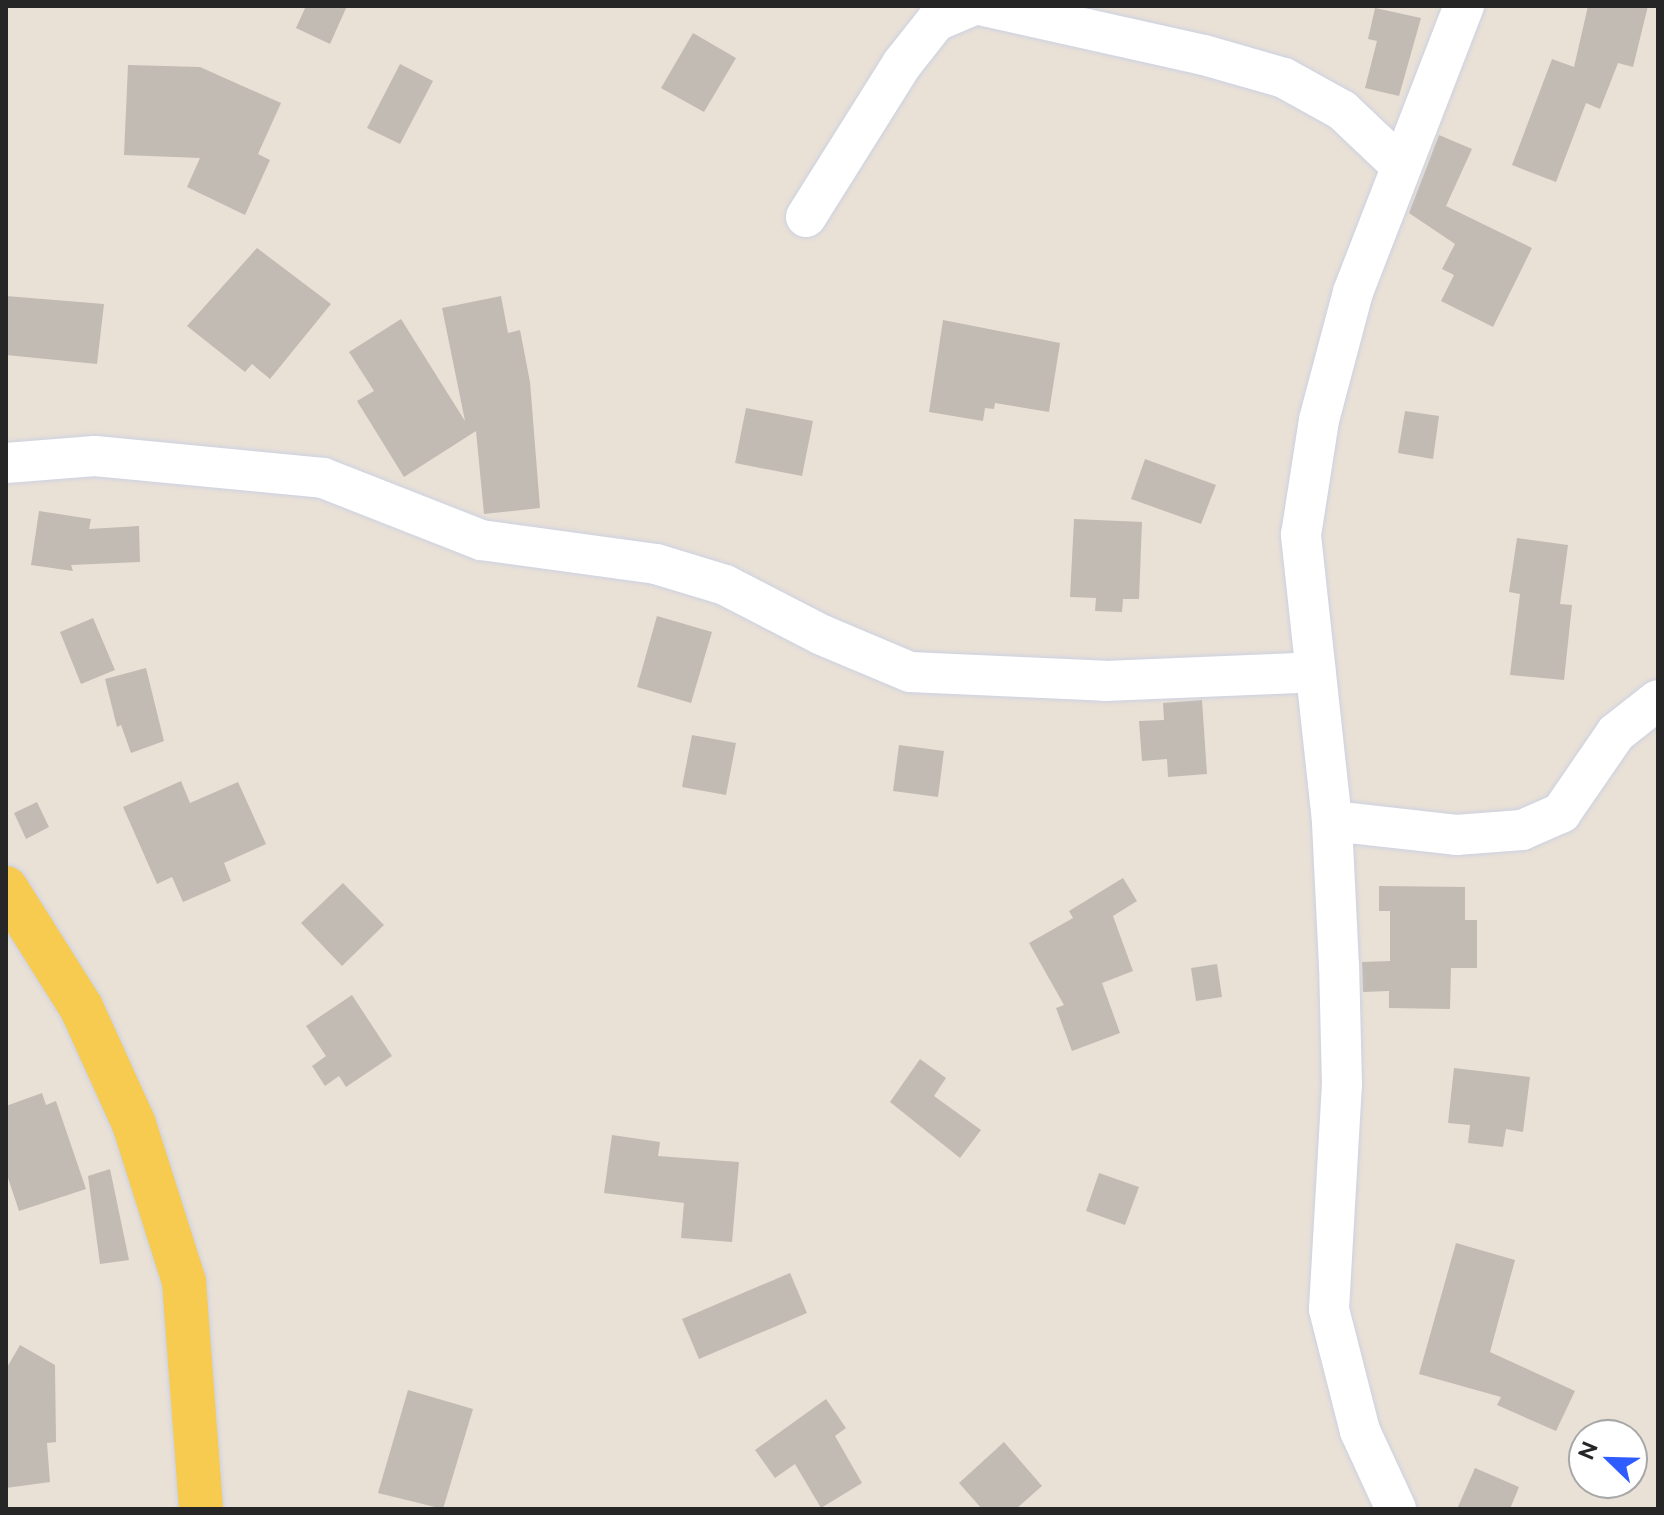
<!DOCTYPE html>
<html>
<head>
<meta charset="utf-8">
<style>
  body { margin:0 }
  #map { position:relative; width:1664px; height:1515px; overflow:hidden; background:#eae1d6; font-family:Raleway,sans-serif }
  div>[style] { position:absolute }
  .building>* { inset:0; background:#c1bbb4 }
  .roads { filter:drop-shadow(0 0 2px #ccd1e1) drop-shadow(0 0 2px #ccd1e1) }
  .minor>* { height:40px; margin:-20px; padding:0 20px; transform-origin:20px; border-radius:20px; background:#fff }
  .major>* { height:44px; margin:-22px; padding:0 22px; transform-origin:22px; border-radius:22px; background:#f7cb4f }
  span { translate:-50% -50%; white-space:nowrap; text-align:center; line-height:1.15; -webkit-text-stroke:8px #fff; paint-order:stroke }
  .frame { position:absolute; inset:0; border:8px solid #262626; pointer-events:none }
  .north { position:absolute; left:1568px; top:1419px; width:80px; height:80px; box-sizing:border-box; background:#fff; border:2px solid #a8a8a8; border-radius:50%; rotate:293deg; font-size:22px; font-weight:700; line-height:32px; text-align:center; color:#262626 }
  .north::after { content:''; display:block; margin:auto; width:28px; height:36px; background:#2f5cff; clip-path:polygon(50% 0,100% 100%,50% 72%,0 100%) }
</style>
</head>
<body>
<div id="map">
  <div class="building">
    <div style="clip-path:polygon(306px 6px,347px 6px,330px 44px,296px 28px)"></div>
    <div style="clip-path:polygon(1588px 6px,1648px 6px,1633px 67px,1618px 63px,1600px 109px,1586px 103px,1556px 182px,1512px 165px,1552px 59px,1574px 67px)"></div>
    <div style="clip-path:polygon(1375px 8px,1421px 18px,1399px 96px,1365px 88px,1377px 41px,1368px 39px)"></div>
    <div style="clip-path:polygon(693px 33px,736px 58px,704px 112px,661px 88px)"></div>
    <div style="clip-path:polygon(400px 64px,433px 81px,400px 144px,367px 128px)"></div>
    <div style="clip-path:polygon(128px 65px,200px 67px,281px 103px,258px 154px,270px 160px,245px 215px,187px 187px,200px 158px,124px 155px)"></div>
    <div style="clip-path:polygon(1439px 135px,1472px 149px,1446px 206px,1532px 248px,1493px 327px,1441px 301px,1454px 275px,1442px 269px,1455px 244px,1409px 213px)"></div>
    <div style="clip-path:polygon(257px 248px,331px 304px,270px 379px,252px 364px,245px 372px,187px 326px)"></div>
    <div style="clip-path:polygon(6px 296px,104px 304px,97px 364px,6px 355px)"></div>
    <div style="clip-path:polygon(501px 296px,508px 333px,520px 330px,530px 382px,540px 508px,484px 514px,476px 431px,404px 477px,357px 401px,374px 391px,349px 352px,401px 319px,465px 421px,442px 308px)"></div>
    <div style="clip-path:polygon(943px 320px,1060px 343px,1049px 412px,995px 403px,994px 409px,985px 408px,983px 421px,929px 412px)"></div>
    <div style="clip-path:polygon(746px 408px,813px 421px,802px 476px,735px 463px)"></div>
    <div style="clip-path:polygon(1405px 411px,1439px 416px,1433px 459px,1398px 453px)"></div>
    <div style="clip-path:polygon(1145px 459px,1216px 485px,1201px 524px,1131px 499px)"></div>
    <div style="clip-path:polygon(39px 511px,91px 519px,89px 529px,139px 526px,140px 562px,71px 565px,73px 571px,31px 565px)"></div>
    <div style="clip-path:polygon(1074px 519px,1142px 522px,1139px 599px,1123px 599px,1122px 612px,1095px 611px,1096px 598px,1070px 597px)"></div>
    <div style="clip-path:polygon(1517px 538px,1568px 545px,1560px 604px,1572px 605px,1564px 680px,1510px 675px,1520px 594px,1509px 592px)"></div>
    <div style="clip-path:polygon(657px 616px,712px 632px,691px 703px,637px 687px)"></div>
    <div style="clip-path:polygon(93px 618px,115px 670px,81px 684px,60px 632px)"></div>
    <div style="clip-path:polygon(146px 668px,164px 741px,131px 753px,121px 725px,117px 727px,105px 679px)"></div>
    <div style="clip-path:polygon(1202px 700px,1207px 774px,1168px 777px,1167px 759px,1142px 761px,1139px 721px,1164px 720px,1163px 703px)"></div>
    <div style="clip-path:polygon(692px 735px,736px 743px,726px 795px,682px 787px)"></div>
    <div style="clip-path:polygon(899px 745px,944px 751px,938px 797px,893px 791px)"></div>
    <div style="clip-path:polygon(181px 781px,190px 803px,238px 782px,266px 844px,224px 863px,231px 881px,183px 902px,172px 877px,157px 884px,123px 807px)"></div>
    <div style="clip-path:polygon(37px 802px,49px 827px,26px 839px,14px 813px)"></div>
    <div style="clip-path:polygon(1123px 878px,1137px 901px,1113px 916px,1133px 971px,1102px 983px,1120px 1033px,1072px 1051px,1056px 1008px,1064px 1005px,1029px 943px,1073px 918px,1069px 911px)"></div>
    <div style="clip-path:polygon(343px 883px,384px 925px,342px 966px,301px 923px)"></div>
    <div style="clip-path:polygon(1379px 886px,1465px 887px,1465px 920px,1477px 920px,1477px 968px,1451px 968px,1450px 1009px,1389px 1008px,1389px 991px,1363px 992px,1362px 962px,1390px 961px,1390px 911px,1379px 911px)"></div>
    <div style="clip-path:polygon(1217px 964px,1222px 997px,1196px 1001px,1191px 968px)"></div>
    <div style="clip-path:polygon(352px 995px,392px 1056px,346px 1087px,339px 1076px,325px 1086px,312px 1066px,326px 1056px,306px 1026px)"></div>
    <div style="clip-path:polygon(920px 1059px,946px 1078px,934px 1096px,981px 1130px,960px 1158px,890px 1102px)"></div>
    <div style="clip-path:polygon(1454px 1068px,1530px 1077px,1523px 1132px,1506px 1129px,1503px 1147px,1468px 1143px,1470px 1125px,1448px 1123px)"></div>
    <div style="clip-path:polygon(42px 1093px,46px 1105px,56px 1101px,86px 1189px,19px 1211px,6px 1172px,6px 1106px)"></div>
    <div style="clip-path:polygon(612px 1135px,660px 1142px,658px 1156px,739px 1162px,732px 1242px,681px 1238px,684px 1203px,604px 1193px)"></div>
    <div style="clip-path:polygon(110px 1169px,129px 1260px,100px 1264px,88px 1176px)"></div>
    <div style="clip-path:polygon(1099px 1173px,1139px 1187px,1125px 1225px,1086px 1211px)"></div>
    <div style="clip-path:polygon(1456px 1243px,1515px 1260px,1490px 1352px,1575px 1391px,1556px 1431px,1497px 1405px,1501px 1397px,1419px 1374px)"></div>
    <div style="clip-path:polygon(790px 1273px,807px 1313px,699px 1359px,682px 1319px)"></div>
    <div style="clip-path:polygon(20px 1345px,55px 1365px,56px 1442px,47px 1443px,50px 1482px,6px 1488px,6px 1369px)"></div>
    <div style="clip-path:polygon(408px 1390px,473px 1409px,443px 1509px,378px 1493px)"></div>
    <div style="clip-path:polygon(826px 1399px,846px 1428px,835px 1436px,862px 1483px,821px 1508px,795px 1464px,775px 1478px,755px 1450px)"></div>
    <div style="clip-path:polygon(1004px 1442px,1042px 1486px,1016px 1509px,982px 1509px,959px 1483px)"></div>
    <div style="clip-path:polygon(1475px 1468px,1519px 1487px,1510px 1509px,1457px 1509px)"></div>
  </div>
  <div class="roads">
    <div class="minor">
      <div style="left:984px;top:6px;width:225px;rotate:12.6deg"></div>
      <div style="left:1204px;top:55px;width:83px;rotate:16deg"></div>
      <div style="left:1284px;top:78px;width:66px;rotate:28.9deg"></div>
      <div style="left:1342px;top:110px;width:80px;rotate:43.5deg"></div>
      <div style="left:806px;top:217px;width:181px;rotate:-57.9deg"></div>
      <div style="left:902px;top:64px;width:55px;rotate:-51.7deg"></div>
      <div style="left:936px;top:21px;width:39px;rotate:-23deg"></div>
      <div style="left:6px;top:463px;width:89px;rotate:-4.5deg"></div>
      <div style="left:95px;top:456px;width:229px;rotate:5.5deg"></div>
      <div style="left:323px;top:478px;width:170px;rotate:21.4deg"></div>
      <div style="left:481px;top:540px;width:177px;rotate:7.8deg"></div>
      <div style="left:656px;top:564px;width:72px;rotate:16.9deg"></div>
      <div style="left:725px;top:585px;width:109px;rotate:27.3deg"></div>
      <div style="left:822px;top:635px;width:95px;rotate:22.8deg"></div>
      <div style="left:910px;top:672px;width:195px;rotate:2.6deg"></div>
      <div style="left:1105px;top:681px;width:211px;rotate:-2.4deg"></div>
      <div style="left:1332px;top:821px;width:125px;rotate:6.4deg"></div>
      <div style="left:1456px;top:835px;width:66px;rotate:-4.3deg"></div>
      <div style="left:1522px;top:830px;width:43px;rotate:-23.6deg"></div>
      <div style="left:1561px;top:813px;width:97px;rotate:-55.5deg"></div>
      <div style="left:1616px;top:733px;width:53px;rotate:-38.2deg"></div>
      <div style="left:1396px;top:1509px;width:86px;rotate:-114.8deg"></div>
      <div style="left:1360px;top:1431px;width:126px;rotate:-104.3deg"></div>
      <div style="left:1329px;top:1309px;width:224px;rotate:-86.7deg"></div>
      <div style="left:1342px;top:1085px;width:119px;rotate:-91.4deg"></div>
      <div style="left:1339px;top:966px;width:145px;rotate:-92.8deg"></div>
      <div style="left:1332px;top:821px;width:288px;rotate:-96.2deg"></div>
      <div style="left:1301px;top:535px;width:116px;rotate:-81.1deg"></div>
      <div style="left:1319px;top:420px;width:132px;rotate:-75.1deg"></div>
      <div style="left:1353px;top:292px;width:307px;rotate:-68.8deg"></div>
    </div>
    <div class="major">
      <div style="left:6px;top:888px;width:141px;rotate:57.8deg"></div>
      <div style="left:81px;top:1007px;width:128px;rotate:65.6deg"></div>
      <div style="left:134px;top:1124px;width:166px;rotate:72.4deg"></div>
      <div style="left:184px;top:1282px;width:228px;rotate:85.7deg"></div>
    </div>
  </div>
  <div class="frame"></div>
  <div class="north">N</div>
</div>
</body>
</html>
